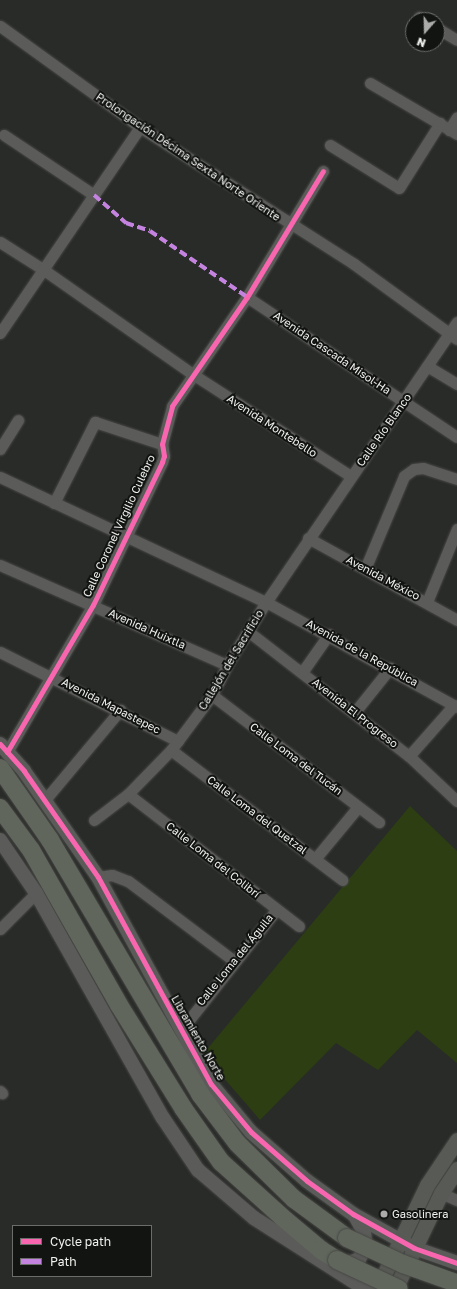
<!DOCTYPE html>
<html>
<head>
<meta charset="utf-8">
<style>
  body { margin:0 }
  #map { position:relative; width:457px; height:1289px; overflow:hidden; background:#292b28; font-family:"Golos Text",sans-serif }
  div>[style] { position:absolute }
  .green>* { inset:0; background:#2c3e12 }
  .roads { filter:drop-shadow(0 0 1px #474845) drop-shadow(0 0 1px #474845) }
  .minor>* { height:11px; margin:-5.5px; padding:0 5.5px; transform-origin:5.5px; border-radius:5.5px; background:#5b5b5a }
  .tertiary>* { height:14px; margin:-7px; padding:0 7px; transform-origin:7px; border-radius:7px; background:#5b5b5a }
  .secondary>* { height:15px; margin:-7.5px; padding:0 7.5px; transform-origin:7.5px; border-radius:7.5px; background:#585a55 }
  .trunk>* { height:18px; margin:-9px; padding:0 9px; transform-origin:9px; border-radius:9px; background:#60665c }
  .bridges { filter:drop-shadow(0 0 1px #474845) drop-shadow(0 0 1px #474845) }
  .trunk-bridge>* { height:18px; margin:-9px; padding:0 9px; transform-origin:9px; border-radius:9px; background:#60665c }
  .quiet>* { height:4px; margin-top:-2px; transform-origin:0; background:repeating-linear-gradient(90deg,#c483df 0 8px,transparent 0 12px) }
  .cycleway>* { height:5px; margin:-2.5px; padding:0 2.5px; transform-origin:2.5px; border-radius:2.5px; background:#f766af }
  .dots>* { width:11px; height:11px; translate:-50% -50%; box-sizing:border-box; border:2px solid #121411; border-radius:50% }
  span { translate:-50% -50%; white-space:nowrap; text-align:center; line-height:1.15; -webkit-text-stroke:4px #121411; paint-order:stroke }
  .street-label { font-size:11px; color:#f1f2ef }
  .poi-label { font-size:11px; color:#f1f2ef }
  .left { translate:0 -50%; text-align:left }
  .legend { position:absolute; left:12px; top:1225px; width:140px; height:52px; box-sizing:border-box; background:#121411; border:1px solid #6b6d6a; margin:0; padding:5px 7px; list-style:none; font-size:12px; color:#f1f2ef }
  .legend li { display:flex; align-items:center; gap:8px; height:20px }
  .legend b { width:20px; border:1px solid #6b6d6a }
  .north { position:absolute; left:405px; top:12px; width:40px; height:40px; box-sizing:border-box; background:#121411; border:1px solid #6b6d6a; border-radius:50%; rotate:200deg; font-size:11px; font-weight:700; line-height:16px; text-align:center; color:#f1f2ef }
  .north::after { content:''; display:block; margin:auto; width:14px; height:18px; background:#abaca9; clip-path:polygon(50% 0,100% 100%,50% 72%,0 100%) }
</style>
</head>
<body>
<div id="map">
  <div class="green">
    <div style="clip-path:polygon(410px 806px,457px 851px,457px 1063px,417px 1030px,378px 1070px,336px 1043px,260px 1120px,203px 1054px)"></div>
  </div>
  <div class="roads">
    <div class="minor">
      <div style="left:419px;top:17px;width:6px;rotate:31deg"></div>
      <div style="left:0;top:26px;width:173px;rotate:35.8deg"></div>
      <div style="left:140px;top:127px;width:254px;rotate:32.6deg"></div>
      <div style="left:354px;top:264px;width:127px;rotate:36.1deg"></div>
      <div style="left:437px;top:28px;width:23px;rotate:31deg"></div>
      <div style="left:370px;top:83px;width:101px;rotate:30.4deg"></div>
      <div style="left:449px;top:130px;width:15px;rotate:-58deg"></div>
      <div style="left:4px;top:135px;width:108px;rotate:33.7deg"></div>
      <div style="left:330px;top:145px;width:81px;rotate:31.9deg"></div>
      <div style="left:399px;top:188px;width:77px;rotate:-57.8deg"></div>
      <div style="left:0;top:242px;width:52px;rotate:32.5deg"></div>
      <div style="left:44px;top:270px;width:183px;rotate:35deg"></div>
      <div style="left:194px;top:375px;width:187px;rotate:32.8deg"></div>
      <div style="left:247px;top:297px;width:252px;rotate:33.7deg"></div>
      <div style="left:0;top:333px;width:249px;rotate:-55.8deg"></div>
      <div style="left:427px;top:366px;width:35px;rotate:31deg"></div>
      <div style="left:0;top:449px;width:34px;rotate:-58deg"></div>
      <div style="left:0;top:477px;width:294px;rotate:25.2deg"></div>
      <div style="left:266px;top:602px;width:218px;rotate:28.8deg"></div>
      <div style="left:54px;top:503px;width:91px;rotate:-63.2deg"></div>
      <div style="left:95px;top:422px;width:71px;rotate:18.2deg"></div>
      <div style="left:308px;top:538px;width:170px;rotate:28.8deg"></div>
      <div style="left:0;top:565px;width:248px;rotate:23.8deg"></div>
      <div style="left:365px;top:569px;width:101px;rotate:-67.2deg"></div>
      <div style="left:404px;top:476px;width:12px;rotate:-35deg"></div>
      <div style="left:414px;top:469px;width:9px;rotate:-6deg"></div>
      <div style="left:423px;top:468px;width:36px;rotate:18deg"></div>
      <div style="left:427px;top:602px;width:79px;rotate:-67.7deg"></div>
      <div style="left:249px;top:632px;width:202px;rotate:37.8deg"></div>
      <div style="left:409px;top:756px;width:66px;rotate:43.2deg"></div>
      <div style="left:0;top:652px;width:199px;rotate:26.6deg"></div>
      <div style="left:303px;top:671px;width:45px;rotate:-54.9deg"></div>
      <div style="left:212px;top:695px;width:210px;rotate:37.3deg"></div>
      <div style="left:354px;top:713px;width:58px;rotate:-51.3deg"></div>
      <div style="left:171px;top:750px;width:215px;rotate:37.2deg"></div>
      <div style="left:7px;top:752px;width:170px;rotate:-59.7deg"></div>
      <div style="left:93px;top:605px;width:159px;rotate:-64.2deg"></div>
      <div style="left:162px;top:462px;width:6px;rotate:-72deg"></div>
      <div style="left:164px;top:456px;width:12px;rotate:-99deg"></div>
      <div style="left:162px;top:444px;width:39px;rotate:-75deg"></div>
      <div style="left:172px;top:406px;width:132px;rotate:-55.5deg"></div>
      <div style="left:247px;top:297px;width:147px;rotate:-58.9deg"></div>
      <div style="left:409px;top:756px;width:68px;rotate:-48.6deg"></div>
      <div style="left:128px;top:794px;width:216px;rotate:37.7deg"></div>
      <div style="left:44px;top:801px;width:119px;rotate:-50.1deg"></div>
      <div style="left:94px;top:820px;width:43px;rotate:-37.4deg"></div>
      <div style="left:128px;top:794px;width:62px;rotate:-45.7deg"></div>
      <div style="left:171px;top:750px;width:69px;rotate:-53.3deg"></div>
      <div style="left:212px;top:695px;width:34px;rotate:-63deg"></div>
      <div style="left:227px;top:665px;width:74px;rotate:-58.2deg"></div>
      <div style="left:266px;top:602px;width:339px;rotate:-55.7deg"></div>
      <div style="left:315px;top:859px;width:67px;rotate:-50.4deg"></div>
      <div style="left:98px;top:877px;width:14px;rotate:-8deg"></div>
      <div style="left:112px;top:875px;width:17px;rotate:21deg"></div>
      <div style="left:128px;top:881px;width:131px;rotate:37deg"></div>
      <div style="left:0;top:929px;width:51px;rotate:-45deg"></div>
      <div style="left:181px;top:1030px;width:153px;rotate:-51.6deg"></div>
      <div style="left:0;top:1091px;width:3px;rotate:45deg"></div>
      <div style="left:441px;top:1193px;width:17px;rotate:24deg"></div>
    </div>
    <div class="tertiary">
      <div style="left:0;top:744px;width:36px;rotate:48deg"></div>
      <div style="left:24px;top:771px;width:129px;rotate:55.1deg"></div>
      <div style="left:98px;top:877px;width:236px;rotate:61.4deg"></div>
      <div style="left:211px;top:1084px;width:62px;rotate:50.2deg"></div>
      <div style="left:251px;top:1132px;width:74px;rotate:41.2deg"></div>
      <div style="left:307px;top:1181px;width:57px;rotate:35.7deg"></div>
      <div style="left:353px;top:1214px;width:70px;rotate:29.1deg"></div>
      <div style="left:414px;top:1248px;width:46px;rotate:19.2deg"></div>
      <div style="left:0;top:840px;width:64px;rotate:55.8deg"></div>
      <div style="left:36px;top:893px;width:258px;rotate:60.6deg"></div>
      <div style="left:163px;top:1118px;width:63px;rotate:56.1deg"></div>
      <div style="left:198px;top:1170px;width:74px;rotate:40.6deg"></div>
      <div style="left:254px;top:1218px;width:132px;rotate:32.6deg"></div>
      <div style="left:339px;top:1263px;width:13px;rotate:-4deg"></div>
      <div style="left:352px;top:1262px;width:8px;rotate:-23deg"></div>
      <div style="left:359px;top:1259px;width:14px;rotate:-60deg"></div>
      <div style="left:366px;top:1247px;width:15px;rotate:-98deg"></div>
      <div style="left:364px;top:1232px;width:18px;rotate:-119deg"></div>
    </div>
    <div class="secondary">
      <div style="left:377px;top:1289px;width:115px;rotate:-64.3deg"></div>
      <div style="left:427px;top:1185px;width:54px;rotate:-56.3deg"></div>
      <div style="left:395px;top:1289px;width:106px;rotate:-64.4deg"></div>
      <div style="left:441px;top:1193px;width:29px;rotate:-56deg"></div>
    </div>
    <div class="trunk">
      <div style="left:0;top:768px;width:88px;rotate:55.2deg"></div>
      <div style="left:50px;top:840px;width:295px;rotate:59.4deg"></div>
      <div style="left:200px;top:1094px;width:61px;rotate:52.9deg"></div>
      <div style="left:237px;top:1143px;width:80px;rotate:44.5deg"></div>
      <div style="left:294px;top:1199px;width:66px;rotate:36.3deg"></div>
      <div style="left:0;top:808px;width:52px;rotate:53.6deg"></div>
      <div style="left:31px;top:850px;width:178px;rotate:60.4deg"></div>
      <div style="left:119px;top:1005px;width:121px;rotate:58.1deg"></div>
      <div style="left:183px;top:1108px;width:66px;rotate:54.9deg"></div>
      <div style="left:221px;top:1162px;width:82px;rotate:42deg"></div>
      <div style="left:282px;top:1217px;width:51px;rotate:40.2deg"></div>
      <div style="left:321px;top:1250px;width:19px;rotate:32deg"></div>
    </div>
  </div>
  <div class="bridges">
    <div class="trunk-bridge">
      <div style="left:347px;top:1238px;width:62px;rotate:24.9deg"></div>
      <div style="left:403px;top:1264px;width:56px;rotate:19.7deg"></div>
      <div style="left:337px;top:1260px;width:68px;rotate:25.1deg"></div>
    </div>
  </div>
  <div class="quiet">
    <div style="left:94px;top:195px;width:43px;rotate:41.2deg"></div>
    <div style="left:126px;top:223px;width:25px;rotate:18deg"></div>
    <div style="left:150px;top:231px;width:117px;rotate:34.2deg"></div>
  </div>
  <div class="cycleway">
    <div style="left:0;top:744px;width:36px;rotate:48deg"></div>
    <div style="left:24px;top:771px;width:129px;rotate:55.1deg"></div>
    <div style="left:98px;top:877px;width:236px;rotate:61.4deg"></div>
    <div style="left:211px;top:1084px;width:62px;rotate:50.2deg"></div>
    <div style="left:251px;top:1132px;width:74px;rotate:41.2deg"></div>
    <div style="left:307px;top:1181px;width:57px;rotate:35.7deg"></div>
    <div style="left:353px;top:1214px;width:70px;rotate:29.1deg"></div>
    <div style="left:414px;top:1248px;width:46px;rotate:19.2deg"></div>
    <div style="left:7px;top:752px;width:170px;rotate:-59.7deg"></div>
    <div style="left:93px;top:605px;width:159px;rotate:-64.2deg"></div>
    <div style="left:162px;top:462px;width:6px;rotate:-72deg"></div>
    <div style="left:164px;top:456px;width:12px;rotate:-99deg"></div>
    <div style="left:162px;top:444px;width:39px;rotate:-75deg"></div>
    <div style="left:172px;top:406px;width:132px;rotate:-55.5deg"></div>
    <div style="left:247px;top:297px;width:147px;rotate:-58.9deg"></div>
  </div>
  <div class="dots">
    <div style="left:384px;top:1214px;background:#abaca9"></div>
  </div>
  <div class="street-label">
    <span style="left:188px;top:157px;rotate:34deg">Prolongación Décima Sexta Norte Oriente</span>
    <span style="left:332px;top:353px;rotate:34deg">Avenida Cascada Misol-Ha</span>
    <span style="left:272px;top:426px;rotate:33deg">Avenida Montebello</span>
    <span style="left:384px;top:430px;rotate:-55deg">Calle Río Blanco</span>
    <span style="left:119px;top:526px;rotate:-65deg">Calle Coronel Virgilio Culebro</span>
    <span style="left:383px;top:578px;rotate:28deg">Avenida México</span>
    <span style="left:147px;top:629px;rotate:24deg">Avenida Huixtla</span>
    <span style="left:362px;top:653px;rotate:29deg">Avenida de la República</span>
    <span style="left:231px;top:660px;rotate:-59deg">Callejón del Sacrificio</span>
    <span style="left:111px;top:706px;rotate:27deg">Avenida Mapastepec</span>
    <span style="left:355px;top:713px;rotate:38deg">Avenida El Progreso</span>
    <span style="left:296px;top:759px;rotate:37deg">Calle Loma del Tucán</span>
    <span style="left:257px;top:815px;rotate:37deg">Calle Loma del Quetzal</span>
    <span style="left:213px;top:860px;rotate:38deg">Calle Loma del Colibrí</span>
    <span style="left:235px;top:960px;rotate:-51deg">Calle Loma del Águila</span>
    <span style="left:198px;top:1038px;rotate:60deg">Libramiento Norte</span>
  </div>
  <div class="poi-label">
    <span class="left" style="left:392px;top:1214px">Gasolinera</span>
  </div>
  <ul class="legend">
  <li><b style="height:5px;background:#f766af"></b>Cycle path</li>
  <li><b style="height:5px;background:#c483df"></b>Path</li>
  </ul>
  <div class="north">N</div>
</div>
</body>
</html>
